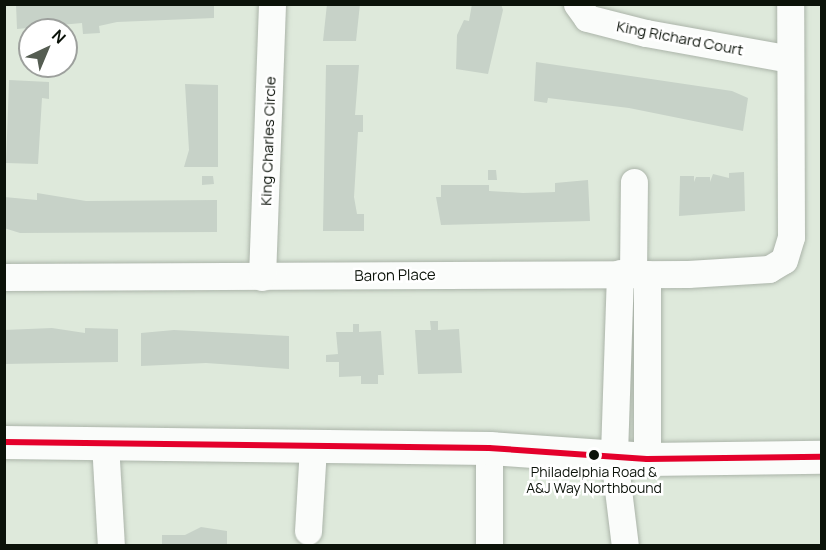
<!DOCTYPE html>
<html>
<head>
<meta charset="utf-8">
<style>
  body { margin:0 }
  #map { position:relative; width:826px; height:550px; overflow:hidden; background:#dee9db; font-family:Manrope,sans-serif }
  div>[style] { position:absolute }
  .building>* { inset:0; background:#c7d2c8 }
  .roads { filter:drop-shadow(0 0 2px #abb4a9) drop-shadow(0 0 2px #abb4a9) }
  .minor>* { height:27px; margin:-13.5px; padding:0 13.5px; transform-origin:13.5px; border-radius:13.5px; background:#fafcfa }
  .major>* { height:33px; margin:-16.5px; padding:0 16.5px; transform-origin:16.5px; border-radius:16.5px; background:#fafcfa }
  .bus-1>* { height:6px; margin:-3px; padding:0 3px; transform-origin:3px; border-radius:3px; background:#e4002b }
  .dots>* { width:16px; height:16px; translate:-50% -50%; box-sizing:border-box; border:3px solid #fff; border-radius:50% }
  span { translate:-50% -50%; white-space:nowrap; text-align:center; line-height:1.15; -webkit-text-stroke:5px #fff; paint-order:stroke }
  .bus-label { font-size:14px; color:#0b1209 }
  .street-label { font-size:15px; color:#0b1209 }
  .frame { position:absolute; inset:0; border:6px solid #0b1209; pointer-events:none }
  .north { position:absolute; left:18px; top:18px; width:60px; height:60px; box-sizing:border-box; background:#fff; border:2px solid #9da09d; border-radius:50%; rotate:44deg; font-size:16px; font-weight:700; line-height:24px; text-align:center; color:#0b1209 }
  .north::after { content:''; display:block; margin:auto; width:21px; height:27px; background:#555d52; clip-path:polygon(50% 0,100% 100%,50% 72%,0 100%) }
</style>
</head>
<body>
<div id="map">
  <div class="building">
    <div style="clip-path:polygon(16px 4px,214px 4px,214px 18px,117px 22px,99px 26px,100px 33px,83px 34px,82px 23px,17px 29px)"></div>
    <div style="clip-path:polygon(327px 4px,360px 4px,356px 41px,323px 41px)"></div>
    <div style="clip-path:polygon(472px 4px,501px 4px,503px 10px,488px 74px,456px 69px,457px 35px,464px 20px,469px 21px)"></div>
    <div style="clip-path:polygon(536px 62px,732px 91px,748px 98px,743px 131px,629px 108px,548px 98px,547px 103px,534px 101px)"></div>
    <div style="clip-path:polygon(326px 65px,359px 65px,355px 115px,363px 115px,363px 132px,358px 132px,354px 197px,357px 214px,364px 214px,364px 231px,323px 231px)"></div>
    <div style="clip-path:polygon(9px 80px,49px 82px,49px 99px,42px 98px,38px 164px,6px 163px)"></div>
    <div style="clip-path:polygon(185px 84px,218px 85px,218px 167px,184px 167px,189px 150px)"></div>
    <div style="clip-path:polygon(488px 170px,496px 170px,497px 180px,488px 180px)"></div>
    <div style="clip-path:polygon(744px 172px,745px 211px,679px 216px,680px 176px,694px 176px,694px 182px,696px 177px,710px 177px,710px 182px,713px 174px,729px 178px,729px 173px)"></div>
    <div style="clip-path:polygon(202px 176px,213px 176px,214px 184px,202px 185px)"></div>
    <div style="clip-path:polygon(588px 180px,590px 221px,441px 225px,436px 197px,441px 197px,441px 185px,489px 185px,489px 191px,523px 193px,555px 192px,555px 183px)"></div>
    <div style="clip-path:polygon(37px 193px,86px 201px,217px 200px,217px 232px,20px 233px,4px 228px,4px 197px,37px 200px)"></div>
    <div style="clip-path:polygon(430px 321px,438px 321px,438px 330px,459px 329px,462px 373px,418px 374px,415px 330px,431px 330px)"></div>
    <div style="clip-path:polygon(353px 324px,359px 324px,359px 332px,381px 331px,384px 375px,378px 375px,378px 384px,361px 384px,361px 376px,339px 377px,339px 362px,326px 362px,326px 355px,338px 354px,336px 332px,353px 332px)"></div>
    <div style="clip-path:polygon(52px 328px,85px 333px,85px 328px,118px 329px,118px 362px,4px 364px,4px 330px)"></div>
    <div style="clip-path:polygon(174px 330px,289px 336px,289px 369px,206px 363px,141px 366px,141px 333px)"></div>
    <div style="clip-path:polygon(201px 527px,227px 531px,227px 546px,162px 546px,162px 535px,185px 535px)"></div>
  </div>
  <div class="roads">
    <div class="minor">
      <div style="left:577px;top:4px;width:17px;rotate:54deg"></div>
      <div style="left:587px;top:18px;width:61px;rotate:14.3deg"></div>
      <div style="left:646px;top:33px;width:146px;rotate:10.2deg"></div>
      <div style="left:620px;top:273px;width:184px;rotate:91.9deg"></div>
      <div style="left:614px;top:457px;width:90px;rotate:83deg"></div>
      <div style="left:633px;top:274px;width:92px;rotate:-89.4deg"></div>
      <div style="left:4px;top:277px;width:684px;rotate:-0.25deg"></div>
      <div style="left:688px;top:274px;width:81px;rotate:-3.5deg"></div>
      <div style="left:769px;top:269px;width:17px;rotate:-31deg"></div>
      <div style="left:784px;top:260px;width:24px;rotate:-73deg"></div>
      <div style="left:791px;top:237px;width:233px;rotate:-90.2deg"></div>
      <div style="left:262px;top:277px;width:273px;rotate:-87.9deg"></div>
      <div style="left:105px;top:443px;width:103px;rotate:86.7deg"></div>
      <div style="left:647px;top:459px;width:185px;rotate:-90deg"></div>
      <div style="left:308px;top:531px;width:85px;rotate:-86.6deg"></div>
      <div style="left:489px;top:546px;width:98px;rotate:-90deg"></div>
    </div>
    <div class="major">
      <div style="left:4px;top:442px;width:485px;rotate:0.7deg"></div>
      <div style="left:489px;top:448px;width:158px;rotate:4deg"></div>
      <div style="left:647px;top:459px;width:175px;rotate:-0.7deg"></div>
    </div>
  </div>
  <div class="bus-1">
    <div style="left:4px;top:442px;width:485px;rotate:0.7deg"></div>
    <div style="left:489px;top:448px;width:158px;rotate:4deg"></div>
    <div style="left:647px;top:459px;width:175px;rotate:-0.7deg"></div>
  </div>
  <div class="dots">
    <div style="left:594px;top:455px;background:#0b1209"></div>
  </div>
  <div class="bus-label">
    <span style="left:594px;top:480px">Philadelphia Road &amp;<br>A&amp;J Way Northbound</span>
  </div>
  <div class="street-label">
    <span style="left:680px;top:38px;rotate:11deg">King Richard Court</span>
    <span style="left:268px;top:141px;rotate:-88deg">King Charles Circle</span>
    <span style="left:395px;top:275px;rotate:-1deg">Baron Place</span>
  </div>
  <div class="frame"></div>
  <div class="north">N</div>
</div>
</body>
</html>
